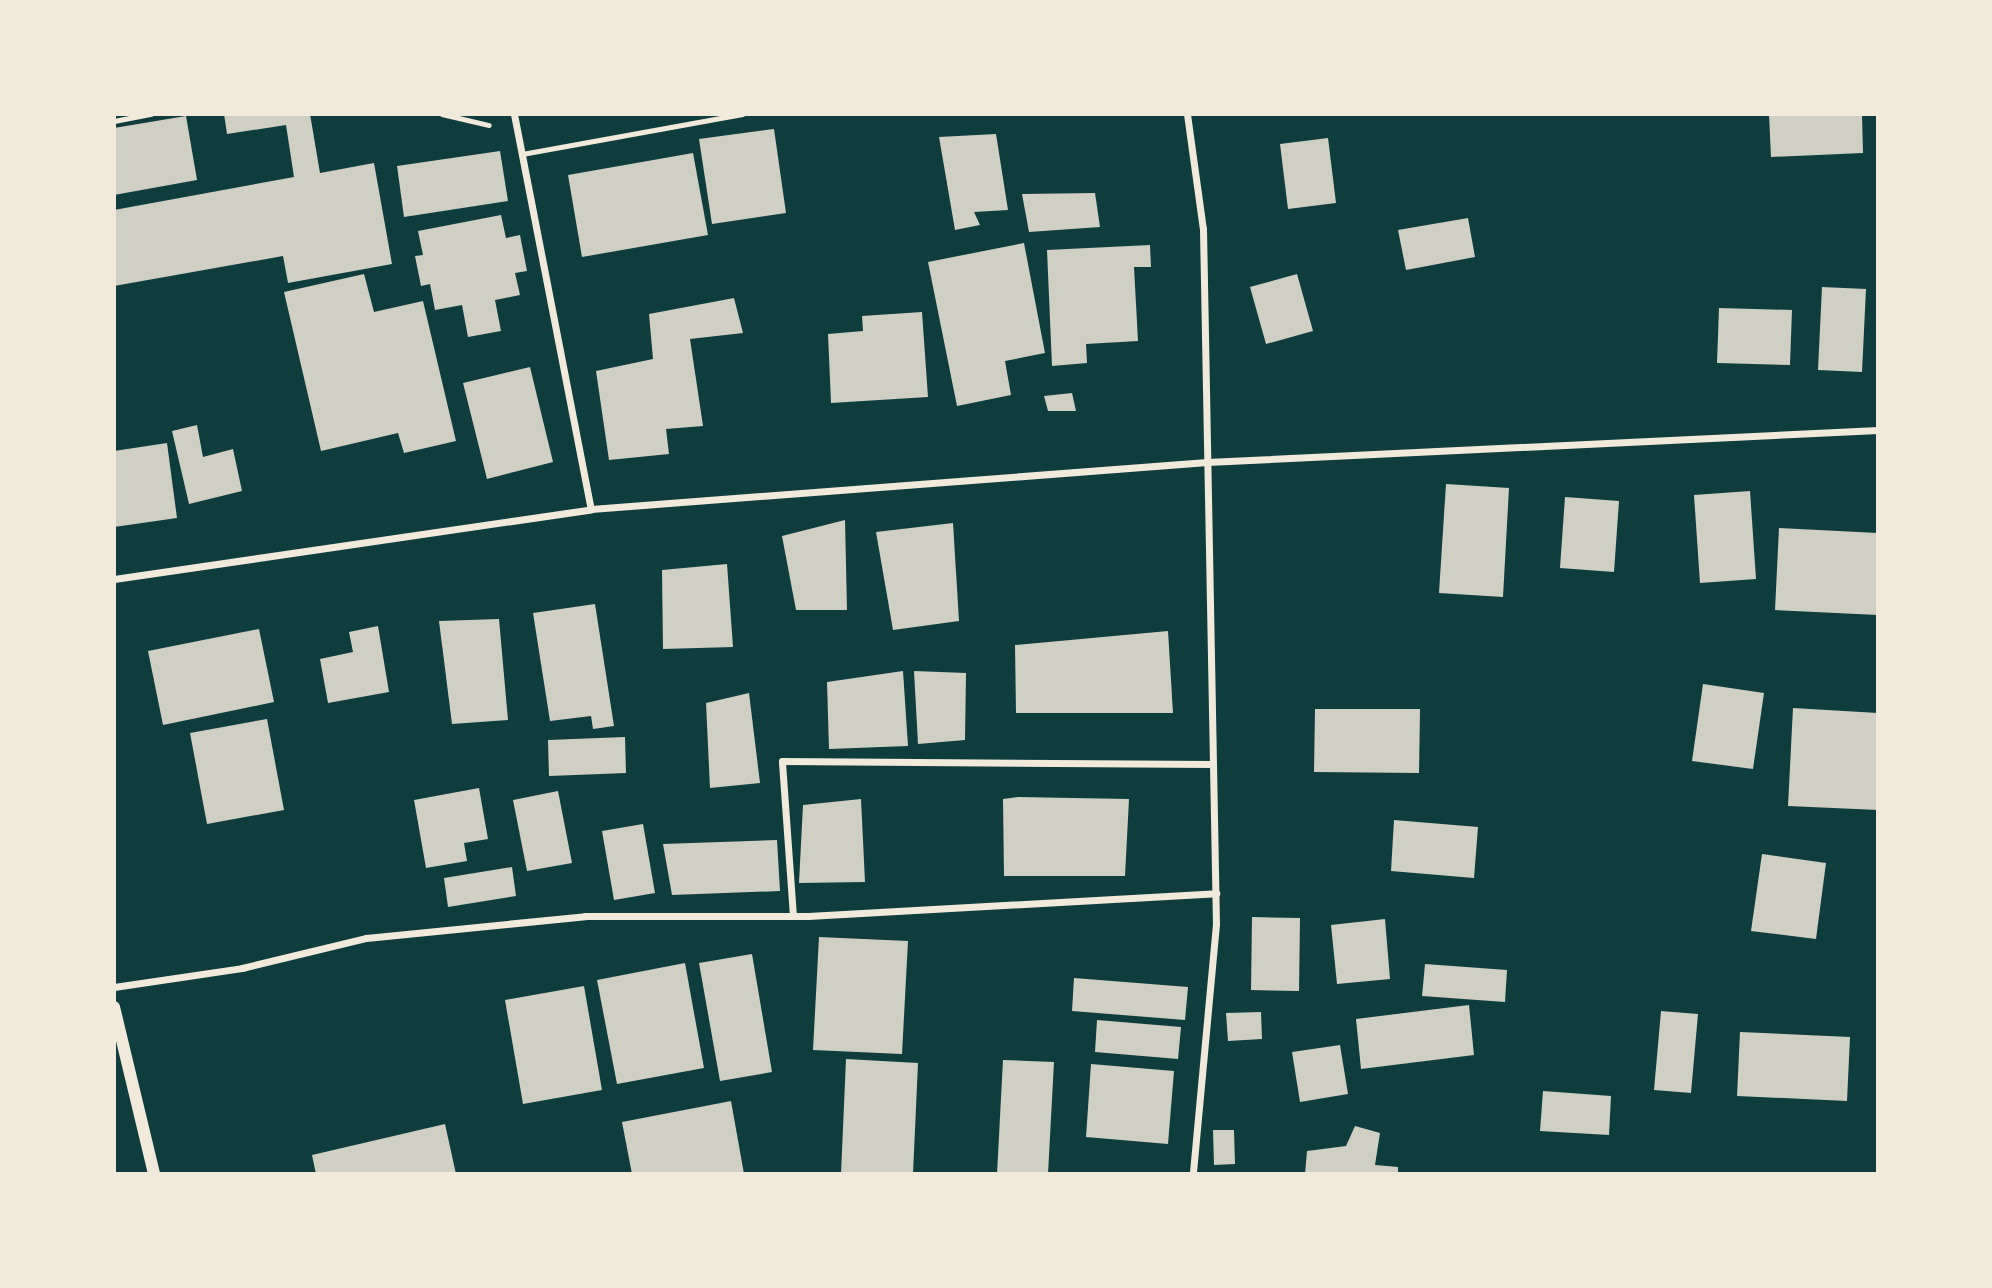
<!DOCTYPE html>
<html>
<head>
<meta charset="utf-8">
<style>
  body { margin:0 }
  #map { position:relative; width:1992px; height:1288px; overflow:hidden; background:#0f3d3e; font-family:"Alegreya Sans",sans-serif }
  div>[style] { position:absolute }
  .building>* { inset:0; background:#cfcfc3 }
  .path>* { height:4.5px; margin:-2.25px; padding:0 2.25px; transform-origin:2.25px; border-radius:2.25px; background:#f1e9da }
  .service>* { height:5px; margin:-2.5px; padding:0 2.5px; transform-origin:2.5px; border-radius:2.5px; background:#f1e9da }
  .minor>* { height:7px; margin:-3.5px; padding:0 3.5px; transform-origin:3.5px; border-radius:3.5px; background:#f1e9da }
  .tertiary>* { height:12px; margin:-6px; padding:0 6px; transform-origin:6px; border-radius:6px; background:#f1e9da }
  span { translate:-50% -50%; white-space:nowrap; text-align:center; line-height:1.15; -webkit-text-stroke:5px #f1e9da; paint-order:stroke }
  .frame { position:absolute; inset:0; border:116px solid #f1e9da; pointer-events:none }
</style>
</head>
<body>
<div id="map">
  <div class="building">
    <div style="clip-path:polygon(224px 114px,310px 114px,320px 173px,374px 163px,392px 264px,288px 283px,283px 256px,114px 286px,114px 210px,294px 177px,286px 125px,227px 134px)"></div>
    <div style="clip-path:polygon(1769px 114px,1862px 114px,1863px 153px,1771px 157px)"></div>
    <div style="clip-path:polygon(186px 116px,197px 180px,114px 195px,114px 128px)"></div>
    <div style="clip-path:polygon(774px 129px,786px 213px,712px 224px,699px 139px)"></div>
    <div style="clip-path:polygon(996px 134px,1008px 210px,974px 212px,980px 225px,955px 230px,939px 137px)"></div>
    <div style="clip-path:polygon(1328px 138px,1336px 203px,1288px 209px,1280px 144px)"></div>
    <div style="clip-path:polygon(500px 151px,508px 201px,404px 217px,397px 166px)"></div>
    <div style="clip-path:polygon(693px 153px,708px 235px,582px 257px,568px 175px)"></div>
    <div style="clip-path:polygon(1095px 193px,1100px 227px,1029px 232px,1022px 194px)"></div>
    <div style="clip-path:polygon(501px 215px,506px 238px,520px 235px,527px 271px,515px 273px,520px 295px,495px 300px,501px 331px,468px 337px,462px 305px,435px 310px,430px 284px,421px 286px,415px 256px,423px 255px,418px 231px)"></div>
    <div style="clip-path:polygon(1468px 218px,1475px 257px,1406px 270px,1398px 230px)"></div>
    <div style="clip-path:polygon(1024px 243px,1045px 353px,1005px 361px,1011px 395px,957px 406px,928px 262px)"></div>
    <div style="clip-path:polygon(1150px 245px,1151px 267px,1134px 267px,1138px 341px,1086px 344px,1087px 363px,1052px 366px,1047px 250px)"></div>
    <div style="clip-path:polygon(364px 274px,374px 312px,423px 301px,456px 441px,404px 453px,398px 433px,321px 451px,284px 292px)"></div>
    <div style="clip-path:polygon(1297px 274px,1313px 331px,1266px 344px,1250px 287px)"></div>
    <div style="clip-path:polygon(1822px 287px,1866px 289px,1862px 372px,1818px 370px)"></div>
    <div style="clip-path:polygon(734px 298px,743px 333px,690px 339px,703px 426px,666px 429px,669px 454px,609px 460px,596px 371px,653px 359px,649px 314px)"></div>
    <div style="clip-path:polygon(1719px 308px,1792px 310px,1790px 365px,1717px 363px)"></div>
    <div style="clip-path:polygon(922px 312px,928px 397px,831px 403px,828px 334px,863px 331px,862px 316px)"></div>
    <div style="clip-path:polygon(530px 367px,553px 462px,487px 479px,463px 383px)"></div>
    <div style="clip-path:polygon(1072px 393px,1076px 411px,1048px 411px,1044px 396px)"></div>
    <div style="clip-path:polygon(197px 425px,203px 457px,233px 449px,242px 491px,189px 504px,172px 431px)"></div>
    <div style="clip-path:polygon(167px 443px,177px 518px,114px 527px,114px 451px)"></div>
    <div style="clip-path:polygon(1446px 484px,1509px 488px,1503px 597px,1439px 593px)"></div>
    <div style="clip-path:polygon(1750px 491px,1756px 579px,1700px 583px,1694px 495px)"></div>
    <div style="clip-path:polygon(1565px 497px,1619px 501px,1614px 572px,1560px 568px)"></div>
    <div style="clip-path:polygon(845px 520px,847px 610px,796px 610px,782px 536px)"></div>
    <div style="clip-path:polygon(953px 523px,959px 621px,893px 630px,876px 532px)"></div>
    <div style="clip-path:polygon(1779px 528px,1878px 533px,1878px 615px,1775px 610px)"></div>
    <div style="clip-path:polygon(727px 564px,733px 647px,663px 649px,662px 570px)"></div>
    <div style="clip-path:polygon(595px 604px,614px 726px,593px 729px,591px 716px,550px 721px,533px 613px)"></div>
    <div style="clip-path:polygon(499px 619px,508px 720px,452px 724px,439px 621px)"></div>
    <div style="clip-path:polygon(378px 626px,389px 692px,328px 703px,320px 659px,353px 652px,349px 632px)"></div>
    <div style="clip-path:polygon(259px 629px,274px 702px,163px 725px,148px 651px)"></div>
    <div style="clip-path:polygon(1168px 631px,1173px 713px,1016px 713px,1015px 645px)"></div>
    <div style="clip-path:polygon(903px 671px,908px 746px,829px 749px,827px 682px)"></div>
    <div style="clip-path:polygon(914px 671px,966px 673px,965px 740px,918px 744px)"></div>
    <div style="clip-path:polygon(1703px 684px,1764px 693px,1753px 769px,1692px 761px)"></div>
    <div style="clip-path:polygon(749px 693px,760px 783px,710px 788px,706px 703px)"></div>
    <div style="clip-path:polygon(1793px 708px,1878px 713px,1878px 810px,1788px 806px)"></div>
    <div style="clip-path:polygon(1315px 709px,1420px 709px,1419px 773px,1314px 772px)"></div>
    <div style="clip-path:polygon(267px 719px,284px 810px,207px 824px,190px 733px)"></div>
    <div style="clip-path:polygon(625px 737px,626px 773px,549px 776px,548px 740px)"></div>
    <div style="clip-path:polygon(479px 788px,488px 839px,464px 843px,467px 861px,426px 868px,414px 800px)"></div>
    <div style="clip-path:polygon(558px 791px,572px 863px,527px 871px,513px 800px)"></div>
    <div style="clip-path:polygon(1018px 797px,1129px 799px,1125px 876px,1004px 876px,1003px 799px)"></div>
    <div style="clip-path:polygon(861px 799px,865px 882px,799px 883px,803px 805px)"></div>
    <div style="clip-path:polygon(1394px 820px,1478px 827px,1474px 878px,1391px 871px)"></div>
    <div style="clip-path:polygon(643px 824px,655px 893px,614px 900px,602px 831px)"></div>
    <div style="clip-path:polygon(777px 840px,780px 891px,672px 895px,663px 844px)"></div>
    <div style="clip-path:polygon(1762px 854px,1826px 863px,1816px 939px,1751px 931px)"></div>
    <div style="clip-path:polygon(512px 867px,516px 896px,448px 907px,444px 878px)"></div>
    <div style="clip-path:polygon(1252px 917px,1300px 918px,1299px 991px,1251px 990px)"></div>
    <div style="clip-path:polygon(1385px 919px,1390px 979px,1337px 984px,1331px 925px)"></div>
    <div style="clip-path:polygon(819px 937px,908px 941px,902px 1054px,813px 1050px)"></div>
    <div style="clip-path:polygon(752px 954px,772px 1072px,720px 1081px,699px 963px)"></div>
    <div style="clip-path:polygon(685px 963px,704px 1068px,617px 1084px,597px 980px)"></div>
    <div style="clip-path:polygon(1425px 964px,1507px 970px,1505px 1002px,1422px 996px)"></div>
    <div style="clip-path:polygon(1074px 978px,1188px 987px,1185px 1020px,1072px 1011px)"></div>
    <div style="clip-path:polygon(584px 986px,602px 1090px,523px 1104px,505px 1000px)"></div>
    <div style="clip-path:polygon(1469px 1005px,1474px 1055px,1361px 1069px,1356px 1019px)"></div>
    <div style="clip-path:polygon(1661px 1011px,1698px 1014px,1691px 1093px,1654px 1090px)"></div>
    <div style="clip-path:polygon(1261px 1012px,1262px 1039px,1228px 1041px,1226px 1013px)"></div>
    <div style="clip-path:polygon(1097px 1020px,1181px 1027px,1178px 1059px,1095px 1052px)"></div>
    <div style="clip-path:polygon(1740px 1032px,1850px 1037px,1847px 1101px,1737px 1096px)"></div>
    <div style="clip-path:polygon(1340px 1045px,1348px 1094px,1300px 1102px,1292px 1052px)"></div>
    <div style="clip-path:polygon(846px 1059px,918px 1063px,913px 1174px,841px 1174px)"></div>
    <div style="clip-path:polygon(1003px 1060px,1054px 1062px,1048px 1174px,997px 1174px)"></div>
    <div style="clip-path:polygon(1091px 1064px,1174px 1071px,1168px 1144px,1086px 1137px)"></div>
    <div style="clip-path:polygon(1543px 1091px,1611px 1096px,1609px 1135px,1540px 1131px)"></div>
    <div style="clip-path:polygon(731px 1101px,744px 1174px,632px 1174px,622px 1122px)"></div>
    <div style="clip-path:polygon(445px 1124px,456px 1174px,316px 1174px,312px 1155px)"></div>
    <div style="clip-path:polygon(1355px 1126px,1380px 1133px,1375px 1165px,1398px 1167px,1398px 1174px,1305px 1174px,1307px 1151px,1346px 1146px)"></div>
    <div style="clip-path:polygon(1213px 1130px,1234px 1130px,1235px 1164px,1214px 1165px)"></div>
  </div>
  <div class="path">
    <div style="left:442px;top:114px;width:48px;rotate:13.2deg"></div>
  </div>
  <div class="service">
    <div style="left:114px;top:121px;width:38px;rotate:-11deg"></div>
    <div style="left:522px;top:154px;width:224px;rotate:-10.3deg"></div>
  </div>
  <div class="minor">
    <div style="left:514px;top:114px;width:402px;rotate:79deg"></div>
    <div style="left:1187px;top:114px;width:116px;rotate:82.1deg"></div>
    <div style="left:1203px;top:229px;width:695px;rotate:88.93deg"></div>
    <div style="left:1216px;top:924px;width:251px;rotate:95.3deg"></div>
    <div style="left:114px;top:579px;width:482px;rotate:-8.3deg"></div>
    <div style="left:591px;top:509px;width:618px;rotate:-4.36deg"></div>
    <div style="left:1207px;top:462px;width:672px;rotate:-2.73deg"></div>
    <div style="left:793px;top:916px;width:155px;rotate:-94.1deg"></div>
    <div style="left:782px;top:761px;width:431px;rotate:0.4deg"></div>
    <div style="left:114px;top:987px;width:129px;rotate:-8.4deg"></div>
    <div style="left:242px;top:968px;width:128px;rotate:-13.6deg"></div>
    <div style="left:366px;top:938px;width:220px;rotate:-5.7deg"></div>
    <div style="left:585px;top:916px;width:223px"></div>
    <div style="left:808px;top:916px;width:409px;rotate:-3.2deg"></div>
  </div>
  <div class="tertiary">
    <div style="left:114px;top:1007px;width:172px;rotate:76.5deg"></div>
  </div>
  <div class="frame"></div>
</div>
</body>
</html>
